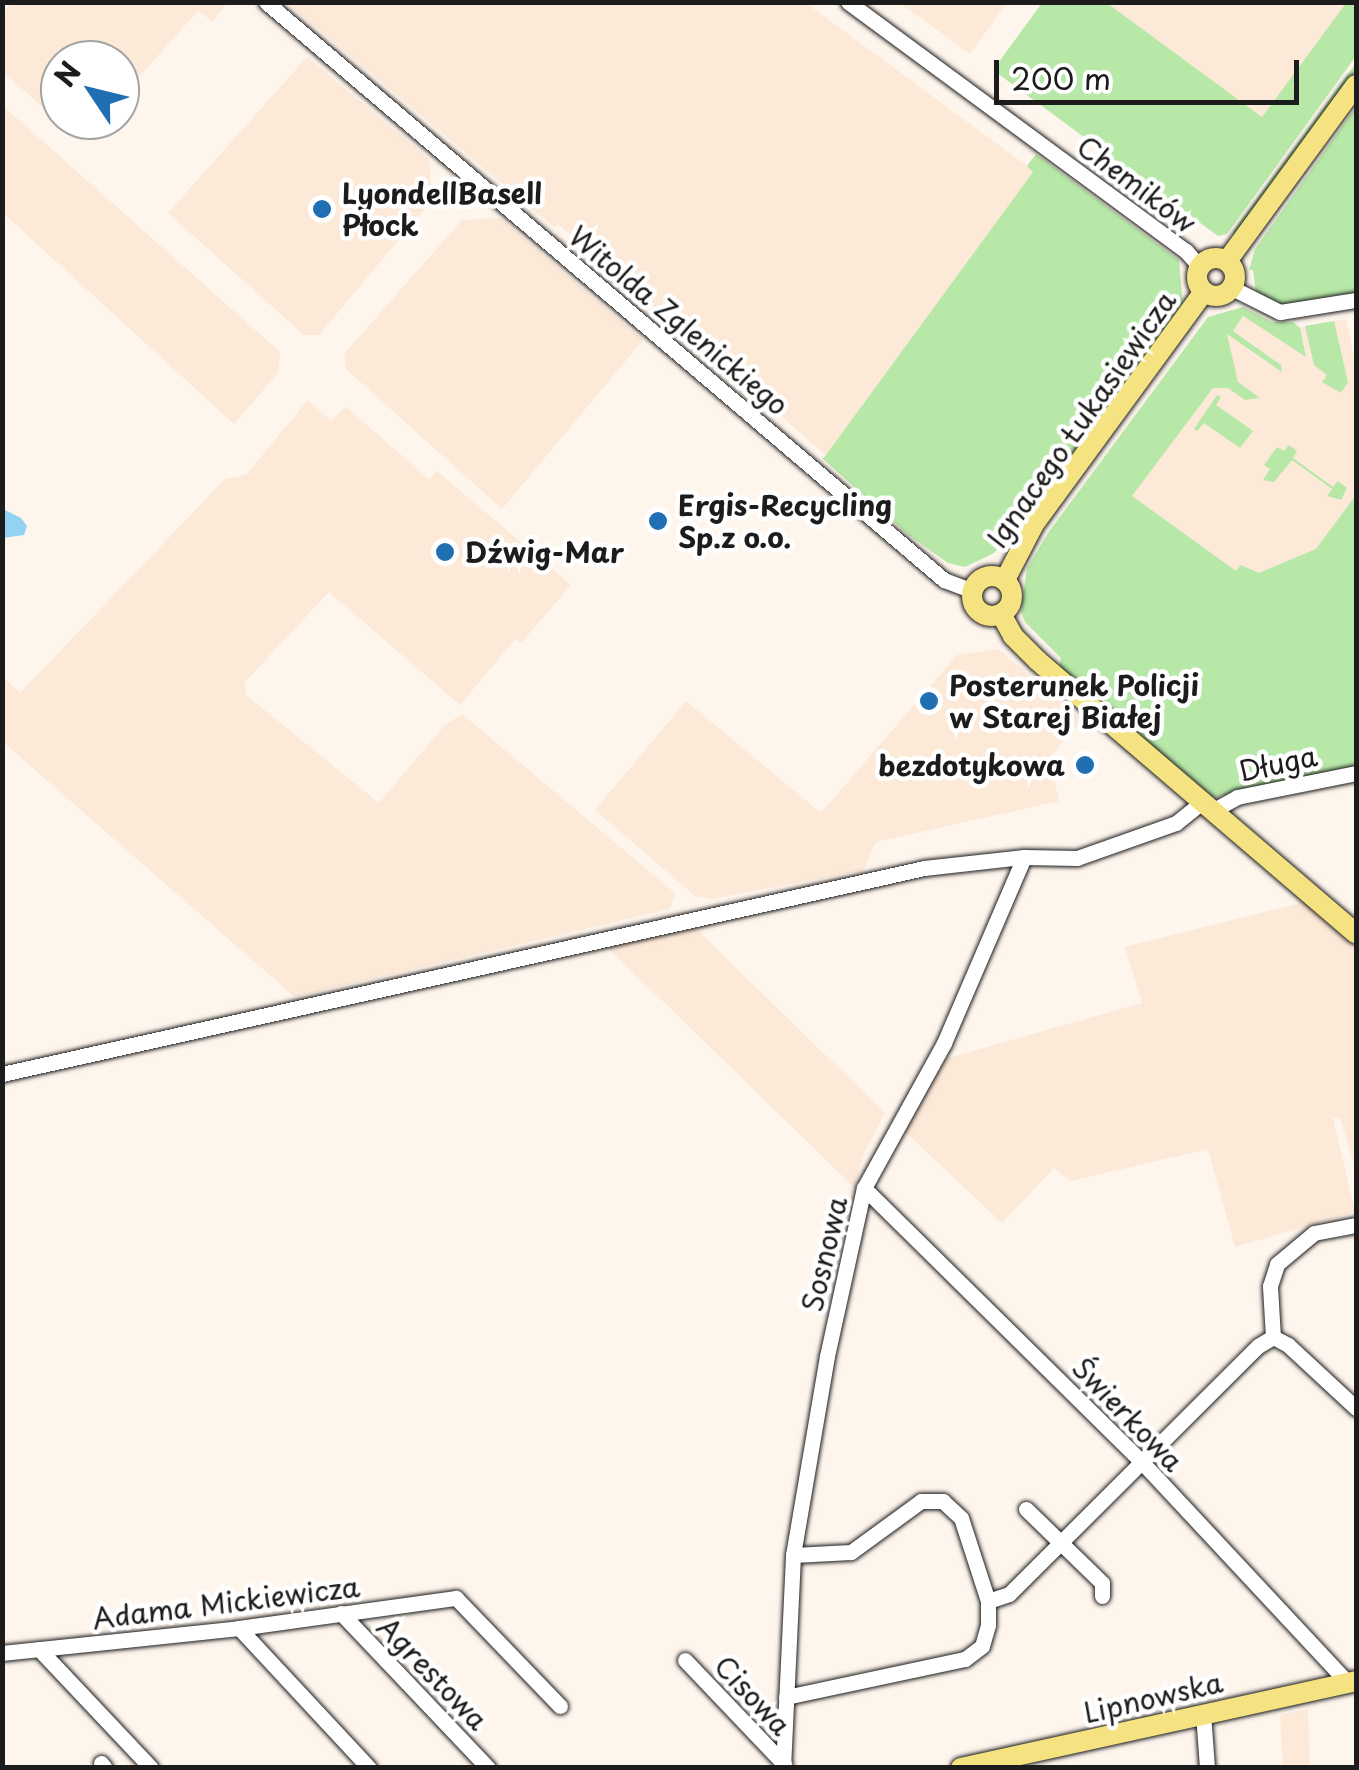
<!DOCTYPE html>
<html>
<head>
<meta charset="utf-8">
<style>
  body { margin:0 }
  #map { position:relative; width:1359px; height:1770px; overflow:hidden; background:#fef5ed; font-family:"Playpen Sans",sans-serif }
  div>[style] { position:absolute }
  .built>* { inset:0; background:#fce9d8 }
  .green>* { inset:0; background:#b7e8a8 }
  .water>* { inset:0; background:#92d2f3 }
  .roads { filter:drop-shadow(0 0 2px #1c1c1c) drop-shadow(0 0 2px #1c1c1c) }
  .minor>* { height:15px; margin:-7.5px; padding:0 7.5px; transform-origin:7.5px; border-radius:7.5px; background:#fff }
  .major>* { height:20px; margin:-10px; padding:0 10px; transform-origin:10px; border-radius:10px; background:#f5e382 }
  .major>.ring { margin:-10px; padding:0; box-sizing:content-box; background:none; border:20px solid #f5e382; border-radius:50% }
  .dots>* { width:28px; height:28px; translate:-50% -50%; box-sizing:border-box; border:5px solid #fff; border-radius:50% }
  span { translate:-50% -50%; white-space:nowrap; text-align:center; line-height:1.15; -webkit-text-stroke:9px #fff; paint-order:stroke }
  .street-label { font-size:28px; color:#1c1c1c }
  .poi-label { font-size:28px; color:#1c1c1c; font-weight:700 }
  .left { translate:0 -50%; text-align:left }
  .right { translate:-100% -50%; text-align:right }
  .frame { position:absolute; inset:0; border:5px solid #1c1c1c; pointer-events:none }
  .north { position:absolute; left:40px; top:40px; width:100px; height:100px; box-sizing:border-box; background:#fff; border:2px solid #a4a4a4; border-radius:50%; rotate:305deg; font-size:28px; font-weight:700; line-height:40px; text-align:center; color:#1c1c1c }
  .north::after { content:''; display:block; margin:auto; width:35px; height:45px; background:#1f6fb2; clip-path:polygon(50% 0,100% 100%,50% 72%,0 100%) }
  .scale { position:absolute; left:994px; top:60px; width:305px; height:45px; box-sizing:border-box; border:5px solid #1c1c1c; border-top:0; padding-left:12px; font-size:30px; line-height:35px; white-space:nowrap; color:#1c1c1c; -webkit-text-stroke:8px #fff; paint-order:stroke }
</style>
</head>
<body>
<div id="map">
  <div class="built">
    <div style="clip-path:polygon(12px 3px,12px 2px,228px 3px,212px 21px,198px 11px,120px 98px,120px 60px,60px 60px,60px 120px,100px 120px,81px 141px,3px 72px,3px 13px)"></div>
    <div style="clip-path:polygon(287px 3px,806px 3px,1034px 171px,826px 455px,558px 224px,554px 227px)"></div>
    <div style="clip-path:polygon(900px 3px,1007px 3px,970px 54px)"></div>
    <div style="clip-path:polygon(1107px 3px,1346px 3px,1262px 117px)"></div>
    <div style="clip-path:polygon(307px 57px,429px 159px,432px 200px,319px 335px,304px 335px,168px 213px)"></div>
    <div style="clip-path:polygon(3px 106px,280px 352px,278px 373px,234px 424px,3px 213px)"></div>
    <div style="clip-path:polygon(500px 218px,643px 340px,502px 509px,346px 369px,344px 354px,462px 220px)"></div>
    <div style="clip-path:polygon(1243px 311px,1274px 332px,1346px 319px,1356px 365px,1356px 498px,1316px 554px,1220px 594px,1083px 494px)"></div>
    <div style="clip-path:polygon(308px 400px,331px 421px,346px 407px,429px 479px,437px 471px,571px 585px,521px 643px,515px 639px,460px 705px,329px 592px,245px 682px,246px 695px,379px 803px,444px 726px,462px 714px,675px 893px,670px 909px,295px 997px,3px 742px,3px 677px,20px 693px,225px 479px,246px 475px)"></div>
    <div style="clip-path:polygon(998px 649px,1082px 720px,1049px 758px,1059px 801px,876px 842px,864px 870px,712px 899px,695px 896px,595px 810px,686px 701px,821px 813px,957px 655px)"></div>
    <div style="clip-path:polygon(1305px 902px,1356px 945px,1356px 1171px,1340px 1117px,1333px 1118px,1355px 1212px,1235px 1247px,1208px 1149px,1070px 1181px,1054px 1168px,1002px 1223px,902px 1129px,941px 1060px,1142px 1003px,1125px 947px)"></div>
    <div style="clip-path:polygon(690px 923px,885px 1113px,863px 1155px,855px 1188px,607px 947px)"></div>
    <div style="clip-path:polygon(1308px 1709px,1310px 1767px,1283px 1767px,1280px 1715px)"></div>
  </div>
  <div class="green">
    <div style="clip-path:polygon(1042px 3px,1107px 3px,1262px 117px,1346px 3px,1356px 3px,1356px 56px,1227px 234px,1218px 236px,993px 70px)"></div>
    <div style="clip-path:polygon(1356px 63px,1356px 70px,1234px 237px,1233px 231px)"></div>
    <div style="clip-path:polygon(1356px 107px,1356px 296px,1279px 305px,1256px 293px,1253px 270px,1249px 270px,1255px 249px)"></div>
    <div style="clip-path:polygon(1036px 154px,1179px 260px,1183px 306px,1004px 553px,1009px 536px,994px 553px,965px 567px,948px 563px,907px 534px,823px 459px,1033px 172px,1027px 166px)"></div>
    <div style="clip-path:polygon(1243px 307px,1272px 322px,1293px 322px,1300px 328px,1306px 357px,1243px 316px,1233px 331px,1281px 365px,1282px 372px,1227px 334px,1238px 382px,1260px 398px,1245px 400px,1228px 388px,1213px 388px,1132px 496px,1236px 571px,1241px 565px,1259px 573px,1316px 549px,1356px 495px,1356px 768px,1211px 798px,1059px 669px,1061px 658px,1025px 622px,1021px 612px,1027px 568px,1048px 533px,1208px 317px)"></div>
    <div style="clip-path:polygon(1334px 321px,1348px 382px,1341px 393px,1322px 382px,1327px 375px,1314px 365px,1305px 326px)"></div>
    <div style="clip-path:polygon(1217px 395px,1221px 397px,1216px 405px,1253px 431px,1240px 448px,1204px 423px,1197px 431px,1194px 429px)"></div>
    <div style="clip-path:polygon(1289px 445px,1297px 451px,1293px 458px,1333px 487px,1338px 481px,1347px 488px,1341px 500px,1327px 496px,1332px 489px,1292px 460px,1274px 482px,1263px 480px,1270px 469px,1264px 465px,1277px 447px,1284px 451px)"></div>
  </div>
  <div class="water">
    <div style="clip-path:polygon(3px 509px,21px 518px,27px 526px,24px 535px,3px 538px)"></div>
  </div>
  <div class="roads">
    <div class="minor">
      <div style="left:266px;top:2px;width:891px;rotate:40.45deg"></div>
      <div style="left:944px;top:580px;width:31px;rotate:21deg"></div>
      <div style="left:848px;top:2px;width:420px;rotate:36.4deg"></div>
      <div style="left:1186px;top:251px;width:21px;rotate:49deg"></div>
      <div style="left:1232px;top:288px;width:54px;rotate:26.6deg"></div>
      <div style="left:1280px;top:312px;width:77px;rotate:-9deg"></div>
      <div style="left:1212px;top:811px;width:29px;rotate:-29deg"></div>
      <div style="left:1237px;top:797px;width:121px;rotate:-11.4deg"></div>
      <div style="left:2px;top:1074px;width:945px;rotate:-12.59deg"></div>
      <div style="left:924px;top:868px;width:101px;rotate:-6.3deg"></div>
      <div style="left:1024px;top:857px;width:53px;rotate:1.1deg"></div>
      <div style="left:1077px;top:858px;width:105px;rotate:-19.5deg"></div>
      <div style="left:1176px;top:823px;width:33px;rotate:-39deg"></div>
      <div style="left:864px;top:1188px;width:389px;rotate:44.6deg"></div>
      <div style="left:1141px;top:1461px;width:304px;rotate:47deg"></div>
      <div style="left:1273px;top:1337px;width:51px;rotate:-93.4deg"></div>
      <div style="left:1270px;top:1286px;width:23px;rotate:-72deg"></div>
      <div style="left:1277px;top:1264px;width:48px;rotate:-40deg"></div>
      <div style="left:1314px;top:1233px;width:43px;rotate:-10.8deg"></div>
      <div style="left:1273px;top:1337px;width:17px;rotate:28deg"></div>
      <div style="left:1288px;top:1345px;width:93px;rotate:42.8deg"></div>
      <div style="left:1026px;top:1509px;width:106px;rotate:44.2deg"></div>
      <div style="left:1102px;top:1583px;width:13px;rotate:90deg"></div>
      <div style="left:988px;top:1601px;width:22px;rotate:-18deg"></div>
      <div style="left:1009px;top:1594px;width:351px;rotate:-44.9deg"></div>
      <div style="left:1258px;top:1346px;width:17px;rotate:-31deg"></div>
      <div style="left:341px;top:1613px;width:214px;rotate:46.5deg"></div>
      <div style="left:239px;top:1628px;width:191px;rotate:47.1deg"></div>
      <div style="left:39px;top:1649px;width:163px;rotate:46.7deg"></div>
      <div style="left:2px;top:1653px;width:238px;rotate:-6deg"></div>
      <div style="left:239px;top:1628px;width:219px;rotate:-7.9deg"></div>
      <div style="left:456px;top:1598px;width:150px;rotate:46.1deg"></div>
      <div style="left:685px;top:1660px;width:144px;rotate:46.4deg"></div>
      <div style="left:786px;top:1697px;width:183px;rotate:-12deg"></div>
      <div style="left:965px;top:1659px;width:21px;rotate:-37deg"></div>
      <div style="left:982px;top:1646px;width:22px;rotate:-74deg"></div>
      <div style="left:988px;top:1625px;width:24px;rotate:-90deg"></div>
      <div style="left:988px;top:1601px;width:87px;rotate:-108deg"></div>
      <div style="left:961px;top:1518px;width:25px;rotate:-137deg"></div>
      <div style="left:943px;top:1501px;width:22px;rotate:180deg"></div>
      <div style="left:921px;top:1501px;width:87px;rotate:143.9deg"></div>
      <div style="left:851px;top:1552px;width:58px;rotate:177deg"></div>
      <div style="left:1203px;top:1713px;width:55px;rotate:85.8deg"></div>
      <div style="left:101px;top:1763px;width:6px;rotate:51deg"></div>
      <div style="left:783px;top:1768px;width:213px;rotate:-87.3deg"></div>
      <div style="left:793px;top:1555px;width:202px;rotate:-80.3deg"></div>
      <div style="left:827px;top:1356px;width:172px;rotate:-77.6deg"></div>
      <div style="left:864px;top:1188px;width:166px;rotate:-61.1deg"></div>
      <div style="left:944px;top:1043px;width:202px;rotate:-66.7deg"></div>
    </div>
    <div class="major">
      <div class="ring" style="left:1197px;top:258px;width:18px;height:18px"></div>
      <div style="left:1227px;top:261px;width:218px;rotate:-53.8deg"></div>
      <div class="ring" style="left:972px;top:576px;width:20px;height:20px"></div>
      <div style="left:1005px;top:580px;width:63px;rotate:-62.6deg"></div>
      <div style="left:1034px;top:524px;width:288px;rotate:-53.8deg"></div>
      <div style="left:1001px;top:614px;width:25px;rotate:61deg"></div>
      <div style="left:1013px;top:636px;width:35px;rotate:45deg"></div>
      <div style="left:1038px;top:661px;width:419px;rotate:40.6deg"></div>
      <div style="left:961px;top:1768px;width:404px;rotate:-12.4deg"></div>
    </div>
  </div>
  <div class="dots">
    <div style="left:322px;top:209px;background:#1f6fb2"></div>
    <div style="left:658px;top:521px;background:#1f6fb2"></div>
    <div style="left:445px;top:552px;background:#1f6fb2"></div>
    <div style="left:929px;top:701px;background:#1f6fb2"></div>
    <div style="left:1085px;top:765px;background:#1f6fb2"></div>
  </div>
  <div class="street-label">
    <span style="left:1137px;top:184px;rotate:37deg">Chemików</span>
    <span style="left:679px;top:320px;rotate:40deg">Witolda Zglenickiego</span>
    <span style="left:1081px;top:419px;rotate:-55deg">Ignacego Łukasiewicza</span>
    <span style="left:1278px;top:763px;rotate:-12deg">Długa</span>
    <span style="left:824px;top:1254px;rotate:-77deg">Sosnowa</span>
    <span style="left:1128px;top:1414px;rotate:46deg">Świerkowa</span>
    <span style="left:226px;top:1602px;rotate:-7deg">Adama Mickiewicza</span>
    <span style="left:433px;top:1673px;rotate:46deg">Agrestowa</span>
    <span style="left:753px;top:1695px;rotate:47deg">Cisowa</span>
    <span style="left:1153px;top:1697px;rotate:-13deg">Lipnowska</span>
  </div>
  <div class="poi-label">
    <span class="left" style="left:342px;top:209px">LyondellBasell<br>Płock</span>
    <span class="left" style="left:678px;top:521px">Ergis-Recycling<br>Sp.z o.o.</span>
    <span class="left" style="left:465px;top:552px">Dźwig-Mar</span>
    <span class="left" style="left:949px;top:701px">Posterunek Policji<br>w Starej Białej</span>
    <span class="right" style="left:1065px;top:765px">bezdotykowa</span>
  </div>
  <div class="frame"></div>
  <div class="north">N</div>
  <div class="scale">200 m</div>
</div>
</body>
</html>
